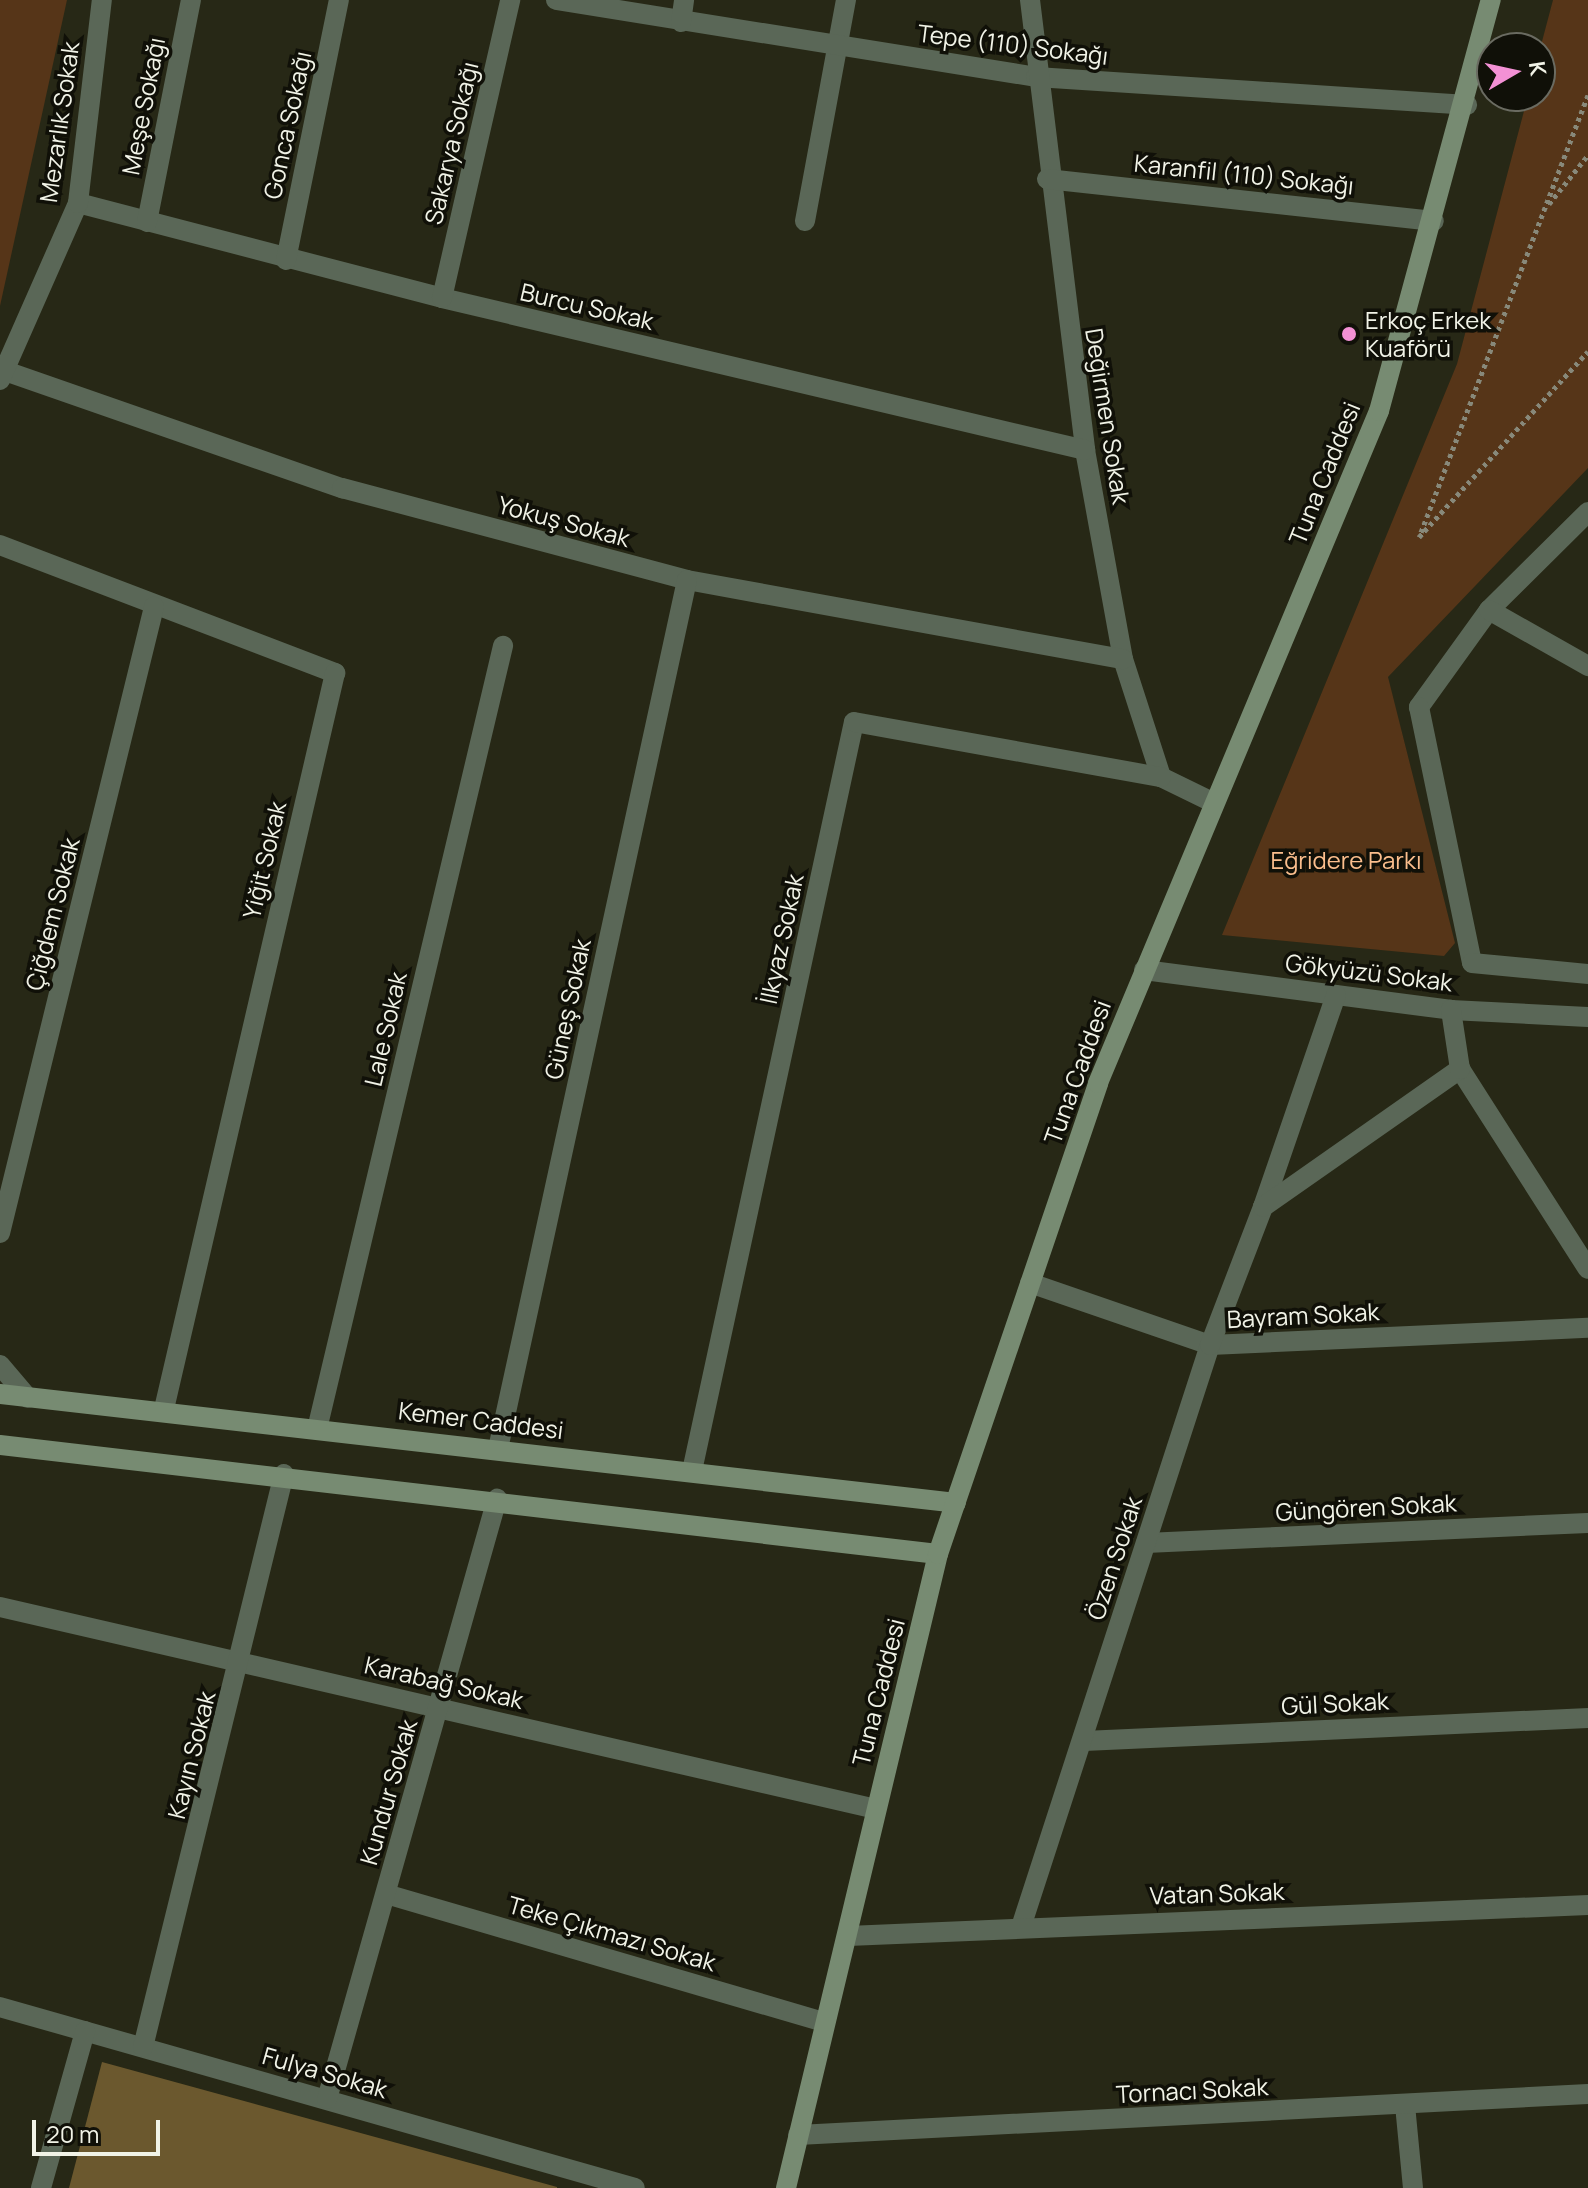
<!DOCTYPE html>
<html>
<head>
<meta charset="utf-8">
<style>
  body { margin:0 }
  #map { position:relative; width:1588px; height:2188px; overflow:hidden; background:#272816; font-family:Manrope,sans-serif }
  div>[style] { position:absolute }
  .green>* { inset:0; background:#563518 }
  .building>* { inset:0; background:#6b582e }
  .path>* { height:5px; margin-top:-2.5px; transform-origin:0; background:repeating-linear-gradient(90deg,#88897a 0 4px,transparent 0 8px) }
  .lane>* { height:20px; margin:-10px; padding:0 10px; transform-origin:10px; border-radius:10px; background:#5a6757 }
  .street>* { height:20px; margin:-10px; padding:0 10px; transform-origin:10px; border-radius:10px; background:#5a6757 }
  .secondary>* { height:20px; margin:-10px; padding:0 10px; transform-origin:10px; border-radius:10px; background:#778b72 }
  .dots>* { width:22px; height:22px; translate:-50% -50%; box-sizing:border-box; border:4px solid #101008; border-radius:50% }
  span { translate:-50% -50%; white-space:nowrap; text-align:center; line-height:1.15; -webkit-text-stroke:7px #101008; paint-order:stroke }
  .street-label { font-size:24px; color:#f1f3e7 }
  .poi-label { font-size:24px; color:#f1f3e7 }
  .left { translate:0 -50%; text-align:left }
  .park-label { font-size:24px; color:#fbbe8d }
  .north { position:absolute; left:1476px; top:32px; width:80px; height:80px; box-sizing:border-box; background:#101008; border:2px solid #6a6b61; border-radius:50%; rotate:81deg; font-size:22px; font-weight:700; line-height:32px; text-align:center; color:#f1f3e7 }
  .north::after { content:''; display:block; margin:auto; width:28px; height:36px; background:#f391d5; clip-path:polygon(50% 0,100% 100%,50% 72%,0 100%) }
  .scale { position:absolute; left:32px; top:2120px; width:128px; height:36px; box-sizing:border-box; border:4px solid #f1f3e7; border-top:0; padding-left:10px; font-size:24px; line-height:28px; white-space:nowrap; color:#f1f3e7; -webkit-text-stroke:6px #101008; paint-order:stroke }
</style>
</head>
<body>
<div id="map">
  <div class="green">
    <div style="clip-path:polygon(0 0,67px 0,0 306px)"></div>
    <div style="clip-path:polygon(1553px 0,1588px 0,1588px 468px,1388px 677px,1455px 943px,1444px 956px,1222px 935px,1457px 364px,1528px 96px,1540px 96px,1540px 49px)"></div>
  </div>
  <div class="building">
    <div style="clip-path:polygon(102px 2062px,557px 2187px,557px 2188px,69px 2188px)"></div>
  </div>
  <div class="path">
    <div style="left:1588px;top:95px;width:473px;rotate:110.9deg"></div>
    <div style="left:1419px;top:537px;width:251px;rotate:-47.7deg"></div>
    <div style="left:1549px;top:204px;width:63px;rotate:-51.5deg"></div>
  </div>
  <div class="lane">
    <div style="left:805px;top:221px;width:225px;rotate:-79.5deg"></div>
  </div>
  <div class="street">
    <div style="left:556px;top:0;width:486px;rotate:9.1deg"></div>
    <div style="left:1036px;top:77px;width:432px;rotate:3.7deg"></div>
    <div style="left:1030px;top:0;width:453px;rotate:83deg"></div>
    <div style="left:1085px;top:450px;width:212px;rotate:79.7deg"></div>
    <div style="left:1123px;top:659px;width:124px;rotate:72.1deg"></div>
    <div style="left:1161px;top:777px;width:57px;rotate:26.1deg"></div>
    <div style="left:681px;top:22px;width:22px;rotate:-82deg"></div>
    <div style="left:1047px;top:179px;width:389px;rotate:6.2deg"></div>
    <div style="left:78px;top:203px;width:376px;rotate:14.6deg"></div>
    <div style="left:442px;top:298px;width:661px;rotate:13.3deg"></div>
    <div style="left:147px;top:222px;width:226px;rotate:-78.8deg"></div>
    <div style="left:286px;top:260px;width:265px;rotate:-78.5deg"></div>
    <div style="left:442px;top:298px;width:306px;rotate:-77.1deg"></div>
    <div style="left:8px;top:372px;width:354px;rotate:19.2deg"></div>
    <div style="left:342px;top:488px;width:357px;rotate:14.9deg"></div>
    <div style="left:687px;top:580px;width:443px;rotate:10.3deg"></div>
    <div style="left:0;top:380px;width:193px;rotate:-66.2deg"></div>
    <div style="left:78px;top:203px;width:204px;rotate:-83.3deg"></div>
    <div style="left:1588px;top:512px;width:139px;rotate:135.3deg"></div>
    <div style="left:1489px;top:610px;width:120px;rotate:125.8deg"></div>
    <div style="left:1419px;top:707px;width:261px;rotate:78.3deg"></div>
    <div style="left:1472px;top:963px;width:117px;rotate:5.4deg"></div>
    <div style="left:0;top:545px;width:359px;rotate:20.9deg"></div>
    <div style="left:335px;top:673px;width:756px;rotate:103.08deg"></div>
    <div style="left:1489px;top:610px;width:114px;rotate:29.5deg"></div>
    <div style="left:1144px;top:970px;width:310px;rotate:7.4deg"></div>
    <div style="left:1451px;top:1010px;width:137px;rotate:2.9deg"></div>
    <div style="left:1460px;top:1069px;width:237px;rotate:57.4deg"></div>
    <div style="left:1263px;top:1207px;width:224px;rotate:-71deg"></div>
    <div style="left:0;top:1233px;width:645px;rotate:-76.18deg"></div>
    <div style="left:1030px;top:1283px;width:190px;rotate:19deg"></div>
    <div style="left:1210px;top:1345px;width:378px;rotate:-2.6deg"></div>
    <div style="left:0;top:1365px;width:43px;rotate:49.7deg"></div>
    <div style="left:318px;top:1425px;width:801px;rotate:-76.64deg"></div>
    <div style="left:498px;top:1449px;width:889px;rotate:-77.73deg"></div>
    <div style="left:692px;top:1471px;width:766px;rotate:-77.8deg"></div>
    <div style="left:854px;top:722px;width:312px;rotate:10.2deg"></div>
    <div style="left:1146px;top:1543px;width:442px;rotate:-2.6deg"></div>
    <div style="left:0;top:1607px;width:899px;rotate:12.99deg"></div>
    <div style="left:1084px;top:1741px;width:505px;rotate:-2.61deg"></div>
    <div style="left:386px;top:1894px;width:456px;rotate:16.3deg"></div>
    <div style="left:1021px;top:1927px;width:612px;rotate:-72.01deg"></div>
    <div style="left:1210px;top:1345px;width:148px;rotate:-69deg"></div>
    <div style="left:1263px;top:1207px;width:241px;rotate:-35deg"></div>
    <div style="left:1460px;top:1069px;width:60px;rotate:-98.7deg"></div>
    <div style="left:848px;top:1936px;width:741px;rotate:-2.4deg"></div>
    <div style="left:0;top:2007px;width:660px;rotate:15.91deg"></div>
    <div style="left:143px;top:2047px;width:590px;rotate:-76.18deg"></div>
    <div style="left:327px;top:2099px;width:624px;rotate:-74.18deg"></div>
    <div style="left:1405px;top:2105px;width:83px;rotate:84.5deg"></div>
    <div style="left:798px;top:2135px;width:791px;rotate:-2.97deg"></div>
    <div style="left:41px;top:2188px;width:163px;rotate:-74.3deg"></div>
  </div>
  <div class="secondary">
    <div style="left:0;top:1394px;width:962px;rotate:6.5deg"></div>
    <div style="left:0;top:1445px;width:944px;rotate:6.63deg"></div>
    <div style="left:786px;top:2188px;width:652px;rotate:-76.52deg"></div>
    <div style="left:938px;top:1554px;width:497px;rotate:-71.2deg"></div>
    <div style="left:1098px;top:1083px;width:728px;rotate:-67.31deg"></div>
    <div style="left:1379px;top:411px;width:426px;rotate:-74.8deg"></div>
  </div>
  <div class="dots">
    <div style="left:1349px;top:334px;background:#f391d5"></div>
  </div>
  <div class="street-label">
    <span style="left:1013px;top:44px;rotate:7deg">Tepe (110) Sokağı</span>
    <span style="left:143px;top:106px;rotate:-79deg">Meşe Sokağı</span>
    <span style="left:59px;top:122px;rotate:-82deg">Mezarlık Sokak</span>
    <span style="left:287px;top:125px;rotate:-78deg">Gonca Sokağı</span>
    <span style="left:451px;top:143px;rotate:-77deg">Sakarya Sokağı</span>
    <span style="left:1244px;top:174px;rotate:6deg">Karanfil (110) Sokağı</span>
    <span style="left:587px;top:306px;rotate:13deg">Burcu Sokak</span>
    <span style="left:1108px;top:416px;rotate:81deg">Değirmen Sokak</span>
    <span style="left:1324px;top:473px;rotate:-68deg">Tuna Caddesi</span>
    <span style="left:564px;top:521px;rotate:15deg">Yokuş Sokak</span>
    <span style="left:264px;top:860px;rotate:-77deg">Yiğit Sokak</span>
    <span style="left:52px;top:914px;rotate:-76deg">Çiğdem Sokak</span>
    <span style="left:781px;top:939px;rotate:-78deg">İlkyaz Sokak</span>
    <span style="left:1369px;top:972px;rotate:7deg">Gökyüzü Sokak</span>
    <span style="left:567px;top:1009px;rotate:-78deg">Güneş Sokak</span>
    <span style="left:385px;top:1029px;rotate:-77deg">Lale Sokak</span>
    <span style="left:1077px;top:1072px;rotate:-70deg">Tuna Caddesi</span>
    <span style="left:1303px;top:1315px;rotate:-3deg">Bayram Sokak</span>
    <span style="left:481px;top:1420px;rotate:7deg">Kemer Caddesi</span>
    <span style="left:1366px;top:1507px;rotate:-3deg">Güngören Sokak</span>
    <span style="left:1114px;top:1558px;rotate:-72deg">Özen Sokak</span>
    <span style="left:444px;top:1682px;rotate:13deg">Karabağ Sokak</span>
    <span style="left:878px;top:1692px;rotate:-76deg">Tuna Caddesi</span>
    <span style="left:1335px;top:1703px;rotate:-3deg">Gül Sokak</span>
    <span style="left:191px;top:1755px;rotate:-76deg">Kayın Sokak</span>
    <span style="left:388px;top:1792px;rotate:-74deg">Kundur Sokak</span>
    <span style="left:1217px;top:1893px;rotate:-2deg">Vatan Sokak</span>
    <span style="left:612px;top:1933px;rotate:16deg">Teke Çıkmazı Sokak</span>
    <span style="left:325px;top:2072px;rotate:16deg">Fulya Sokak</span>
    <span style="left:1192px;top:2090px;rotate:-3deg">Tornacı Sokak</span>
  </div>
  <div class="poi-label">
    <span class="left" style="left:1365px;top:334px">Erkoç Erkek<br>Kuaförü</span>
  </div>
  <div class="park-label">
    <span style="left:1346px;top:860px">Eğridere Parkı</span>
  </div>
  <div class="north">K</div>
  <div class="scale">20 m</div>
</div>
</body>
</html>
